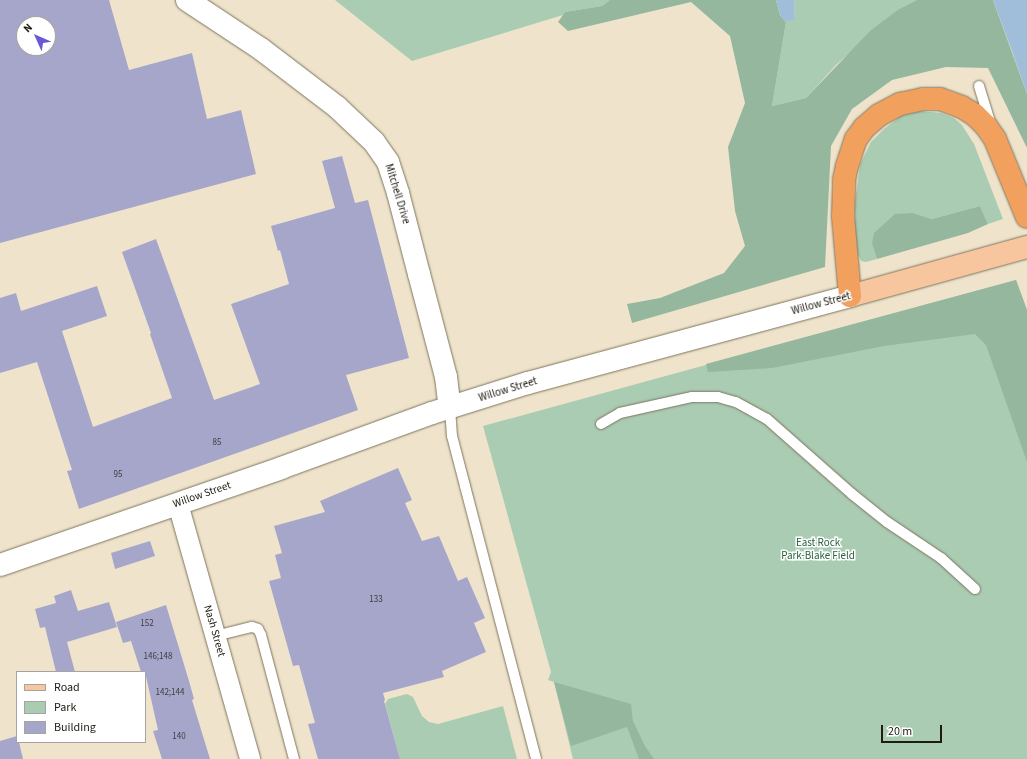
<!DOCTYPE html>
<html>
<head>
<meta charset="utf-8">
<style>
  body { margin:0 }
  #map { position:relative; width:1027px; height:759px; overflow:hidden; background:#efe4cb; font-family:"Source Sans 3",sans-serif }
  div>[style] { position:absolute }
  .green>* { inset:0; background:#aaccb3 }
  .forest>* { inset:0; background:#94b79e }
  .water>* { inset:0; background:#a0beda }
  .building>* { inset:0; background:#a6a6ca }
  .roads { filter:drop-shadow(0 0 1px #7e745e) drop-shadow(0 0 1px #7e745e) }
  .service>* { height:10px; margin:-5px; padding:0 5px; transform-origin:5px; border-radius:5px; background:#fff }
  .minor>* { height:20px; margin:-10px; padding:0 10px; transform-origin:10px; border-radius:10px; background:#fff }
  .tertiary>* { height:22px; margin:-11px; padding:0 11px; transform-origin:11px; border-radius:11px; background:#fff }
  .secondary>* { height:22px; margin:-11px; padding:0 11px; transform-origin:11px; border-radius:11px; background:#fff }
  .primary>* { height:22px; margin:-11px; padding:0 11px; transform-origin:11px; border-radius:11px; background:#f7c69e }
  .motorway>* { height:22px; margin:-11px; padding:0 11px; transform-origin:11px; border-radius:11px; background:#f2a05d }
  span { translate:-50% -50%; white-space:nowrap; text-align:center; line-height:1.15; -webkit-text-stroke:3px #fff; paint-order:stroke }
  .number-label { font-size:9px; color:#413e40 }
  .number-label span { -webkit-text-stroke-width:0 }
  .street-label { font-size:11px; color:#1f1b12 }
  .park-label { font-size:11px; color:#2a613e }
  .legend { position:absolute; left:16px; top:671px; width:130px; height:72px; box-sizing:border-box; background:#fff; border:1px solid #a5a4a0; margin:0; padding:5px 7px; list-style:none; font-size:12px; color:#1f1b12 }
  .legend li { display:flex; align-items:center; gap:8px; height:20px }
  .legend b { width:20px; border:1px solid #a5a4a0 }
  .north { position:absolute; left:16px; top:16px; width:40px; height:40px; box-sizing:border-box; background:#fff; border:1px solid #a5a4a0; border-radius:50%; rotate:315deg; font-size:11px; font-weight:700; line-height:16px; text-align:center; color:#1f1b12 }
  .north::after { content:''; display:block; margin:auto; width:14px; height:18px; background:#6959d2; clip-path:polygon(50% 0,100% 100%,50% 72%,0 100%) }
  .scale { position:absolute; left:881px; top:725px; width:61px; height:18px; box-sizing:border-box; border:2px solid #1f1b12; border-top:0; padding-left:5px; font-size:12px; line-height:14px; white-space:nowrap; color:#1f1b12; -webkit-text-stroke:3px #fff; paint-order:stroke }
</style>
</head>
<body>
<div id="map">
  <div class="green">
    <div style="clip-path:polygon(335px 0,610px 0,602px 6px,565px 12px,563px 15px,412px 61px)"></div>
    <div style="clip-path:polygon(794px 0,917px 0,899px 9px,836px 65px,806px 98px,772px 106px,786px 22px,795px 18px)"></div>
    <div style="clip-path:polygon(921px 111px,941px 113px,954px 118px,962px 125px,974px 144px,1003px 219px,988px 224px,980px 206px,932px 219px,913px 213px,872px 244px,877px 259px,866px 262px,861px 261px,857px 252px,855px 226px,855px 203px,860px 165px,871px 142px,884px 129px,901px 116px)"></div>
    <div style="clip-path:polygon(1016px 280px,1027px 310px,1027px 759px,573px 759px,554px 682px,548px 680px,551px 672px,483px 426px)"></div>
    <div style="clip-path:polygon(407px 694px,413px 697px,422px 716px,429px 722px,438px 724px,503px 706px,517px 759px,400px 759px,385px 704px,388px 699px)"></div>
  </div>
  <div class="forest">
    <div style="clip-path:polygon(610px 0,776px 0,780px 15px,786px 22px,772px 106px,806px 98px,870px 31px,899px 9px,917px 0,993px 0,1027px 94px,1027px 148px,988px 68px,946px 67px,892px 80px,852px 109px,831px 146px,825px 267px,632px 323px,627px 304px,660px 298px,724px 273px,745px 246px,735px 211px,728px 147px,745px 103px,730px 36px,691px 2px,568px 31px,558px 22px,565px 12px,602px 6px)"></div>
    <div style="clip-path:polygon(980px 206px,988px 224px,968px 233px,877px 259px,872px 244px,874px 233px,895px 214px,913px 213px,932px 219px)"></div>
    <div style="clip-path:polygon(1016px 280px,1027px 310px,1027px 462px,986px 345px,975px 334px,884px 346px,772px 368px,708px 372px,706px 364px)"></div>
    <div style="clip-path:polygon(554px 682px,631px 704px,633px 721px,645px 746px,654px 759px,639px 759px,627px 727px,571px 746px)"></div>
  </div>
  <div class="water">
    <div style="clip-path:polygon(776px 0,794px 0,795px 19px,786px 22px,780px 15px)"></div>
    <div style="clip-path:polygon(993px 0,1027px 0,1027px 94px,1012px 51px)"></div>
  </div>
  <div class="building">
    <div style="clip-path:polygon(evenodd,0 0,109px 0,129px 70px,192px 53px,207px 119px,241px 110px,256px 174px,0 243px,0 0,24px 24px,48px 24px,48px 48px,24px 48px,24px 24px)"></div>
    <div style="clip-path:polygon(342px 156px,355px 203px,368px 200px,409px 358px,346px 375px,358px 410px,79px 509px,67px 471px,72px 470px,37px 362px,0 373px,0 298px,16px 293px,21px 311px,97px 286px,107px 316px,62px 331px,93px 427px,172px 398px,150px 334px,151px 333px,122px 252px,156px 239px,214px 400px,260px 384px,231px 304px,289px 284px,280px 250px,278px 251px,271px 226px,335px 208px,322px 161px)"></div>
    <div style="clip-path:polygon(398px 468px,412px 500px,405px 503px,422px 541px,439px 536px,458px 581px,467px 577px,485px 618px,474px 623px,486px 652px,442px 671px,444px 677px,383px 693px,385px 700px,384px 701px,400px 759px,318px 759px,308px 724px,315px 723px,299px 665px,293px 666px,269px 581px,281px 578px,275px 555px,282px 553px,274px 526px,325px 512px,320px 501px)"></div>
    <div style="clip-path:polygon(150px 541px,155px 556px,115px 569px,111px 553px)"></div>
    <div style="clip-path:polygon(71px 590px,78px 611px,109px 602px,117px 627px,67px 642px,75px 672px,56px 672px,45px 627px,40px 628px,35px 609px,56px 603px,54px 596px)"></div>
    <div style="clip-path:polygon(166px 605px,189px 681px,194px 699px,192px 700px,210px 759px,162px 759px,153px 731px,158px 730px,145px 672px,141px 672px,131px 641px,123px 643px,116px 622px)"></div>
    <div style="clip-path:polygon(17px 736px,17px 742px,19px 742px,23px 759px,0 759px,0 741px)"></div>
  </div>
  <div class="roads">
    <div class="service">
      <div style="left:979px;top:86px;width:41px;rotate:72.9deg"></div>
      <div style="left:450px;top:408px;width:28px;rotate:86deg"></div>
      <div style="left:452px;top:436px;width:52px;rotate:75.4deg"></div>
      <div style="left:465px;top:486px;width:282px;rotate:75.4deg"></div>
      <div style="left:601px;top:424px;width:22px;rotate:-30deg"></div>
      <div style="left:620px;top:413px;width:74px;rotate:-12.5deg"></div>
      <div style="left:692px;top:397px;width:26px"></div>
      <div style="left:718px;top:397px;width:19px;rotate:16deg"></div>
      <div style="left:736px;top:402px;width:35px;rotate:29deg"></div>
      <div style="left:767px;top:419px;width:113px;rotate:41.4deg"></div>
      <div style="left:852px;top:494px;width:45px;rotate:38.7deg"></div>
      <div style="left:887px;top:522px;width:65px;rotate:33.7deg"></div>
      <div style="left:941px;top:558px;width:46px;rotate:42.4deg"></div>
      <div style="left:215px;top:636px;width:38px;rotate:-14deg"></div>
      <div style="left:252px;top:627px;width:6px;rotate:18deg"></div>
      <div style="left:258px;top:629px;width:7px;rotate:63deg"></div>
      <div style="left:261px;top:635px;width:128px;rotate:75.1deg"></div>
    </div>
    <div class="minor">
      <div style="left:178px;top:504px;width:265px;rotate:74.2deg"></div>
    </div>
    <div class="tertiary">
      <div style="left:187px;top:0;width:89px;rotate:33.5deg"></div>
      <div style="left:261px;top:49px;width:96px;rotate:37.3deg"></div>
      <div style="left:337px;top:107px;width:51px;rotate:43.4deg"></div>
      <div style="left:374px;top:142px;width:24px;rotate:55deg"></div>
      <div style="left:388px;top:162px;width:33px;rotate:72deg"></div>
      <div style="left:398px;top:193px;width:84px;rotate:75.5deg"></div>
      <div style="left:419px;top:274px;width:106px;rotate:75.3deg"></div>
      <div style="left:446px;top:377px;width:31px;rotate:83deg"></div>
    </div>
    <div class="secondary">
      <div style="left:0;top:565px;width:297px;rotate:-19deg"></div>
      <div style="left:281px;top:468px;width:161px;rotate:-20deg"></div>
      <div style="left:432px;top:413px;width:101px;rotate:-17.4deg"></div>
      <div style="left:528px;top:383px;width:334px;rotate:-15.1deg"></div>
    </div>
    <div class="primary">
      <div style="left:850px;top:296px;width:184px;rotate:-15.5deg"></div>
    </div>
    <div class="motorway">
      <div style="left:850px;top:296px;width:80px;rotate:-95deg"></div>
      <div style="left:843px;top:216px;width:36px;rotate:-88deg"></div>
      <div style="left:844px;top:180px;width:14px;rotate:-78deg"></div>
      <div style="left:847px;top:166px;width:28px;rotate:-72deg"></div>
      <div style="left:856px;top:139px;width:14px;rotate:-54deg"></div>
      <div style="left:864px;top:128px;width:20px;rotate:-41deg"></div>
      <div style="left:879px;top:115px;width:24px;rotate:-28deg"></div>
      <div style="left:900px;top:104px;width:24px;rotate:-12deg"></div>
      <div style="left:923px;top:99px;width:17px"></div>
      <div style="left:940px;top:99px;width:23px;rotate:20deg"></div>
      <div style="left:962px;top:107px;width:15px;rotate:32deg"></div>
      <div style="left:975px;top:115px;width:16px;rotate:45deg"></div>
      <div style="left:986px;top:126px;width:16px;rotate:55deg"></div>
      <div style="left:995px;top:139px;width:84px;rotate:67.7deg"></div>
    </div>
  </div>
  <div class="number-label">
    <span style="left:217px;top:443px">85</span>
    <span style="left:118px;top:475px">95</span>
    <span style="left:376px;top:600px">133</span>
    <span style="left:147px;top:624px">152</span>
    <span style="left:158px;top:657px">146;148</span>
    <span style="left:170px;top:693px">142;144</span>
    <span style="left:179px;top:737px">140</span>
  </div>
  <div class="street-label">
    <span style="left:397px;top:194px;rotate:73deg">Mitchell Drive</span>
    <span style="left:821px;top:304px;rotate:-15deg">Willow Street</span>
    <span style="left:508px;top:390px;rotate:-17deg">Willow Street</span>
    <span style="left:202px;top:495px;rotate:-19deg">Willow Street</span>
    <span style="left:214px;top:631px;rotate:74deg">Nash Street</span>
  </div>
  <div class="park-label">
    <span style="left:818px;top:550px">East Rock<br>Park-Blake Field</span>
  </div>
  <ul class="legend">
  <li><b style="height:5px;background:#f7c69e"></b>Road</li>
  <li><b style="height:11px;background:#aaccb3"></b>Park</li>
  <li><b style="height:11px;background:#a6a6ca"></b>Building</li>
  </ul>
  <div class="north">N</div>
  <div class="scale">20 m</div>
</div>
</body>
</html>
